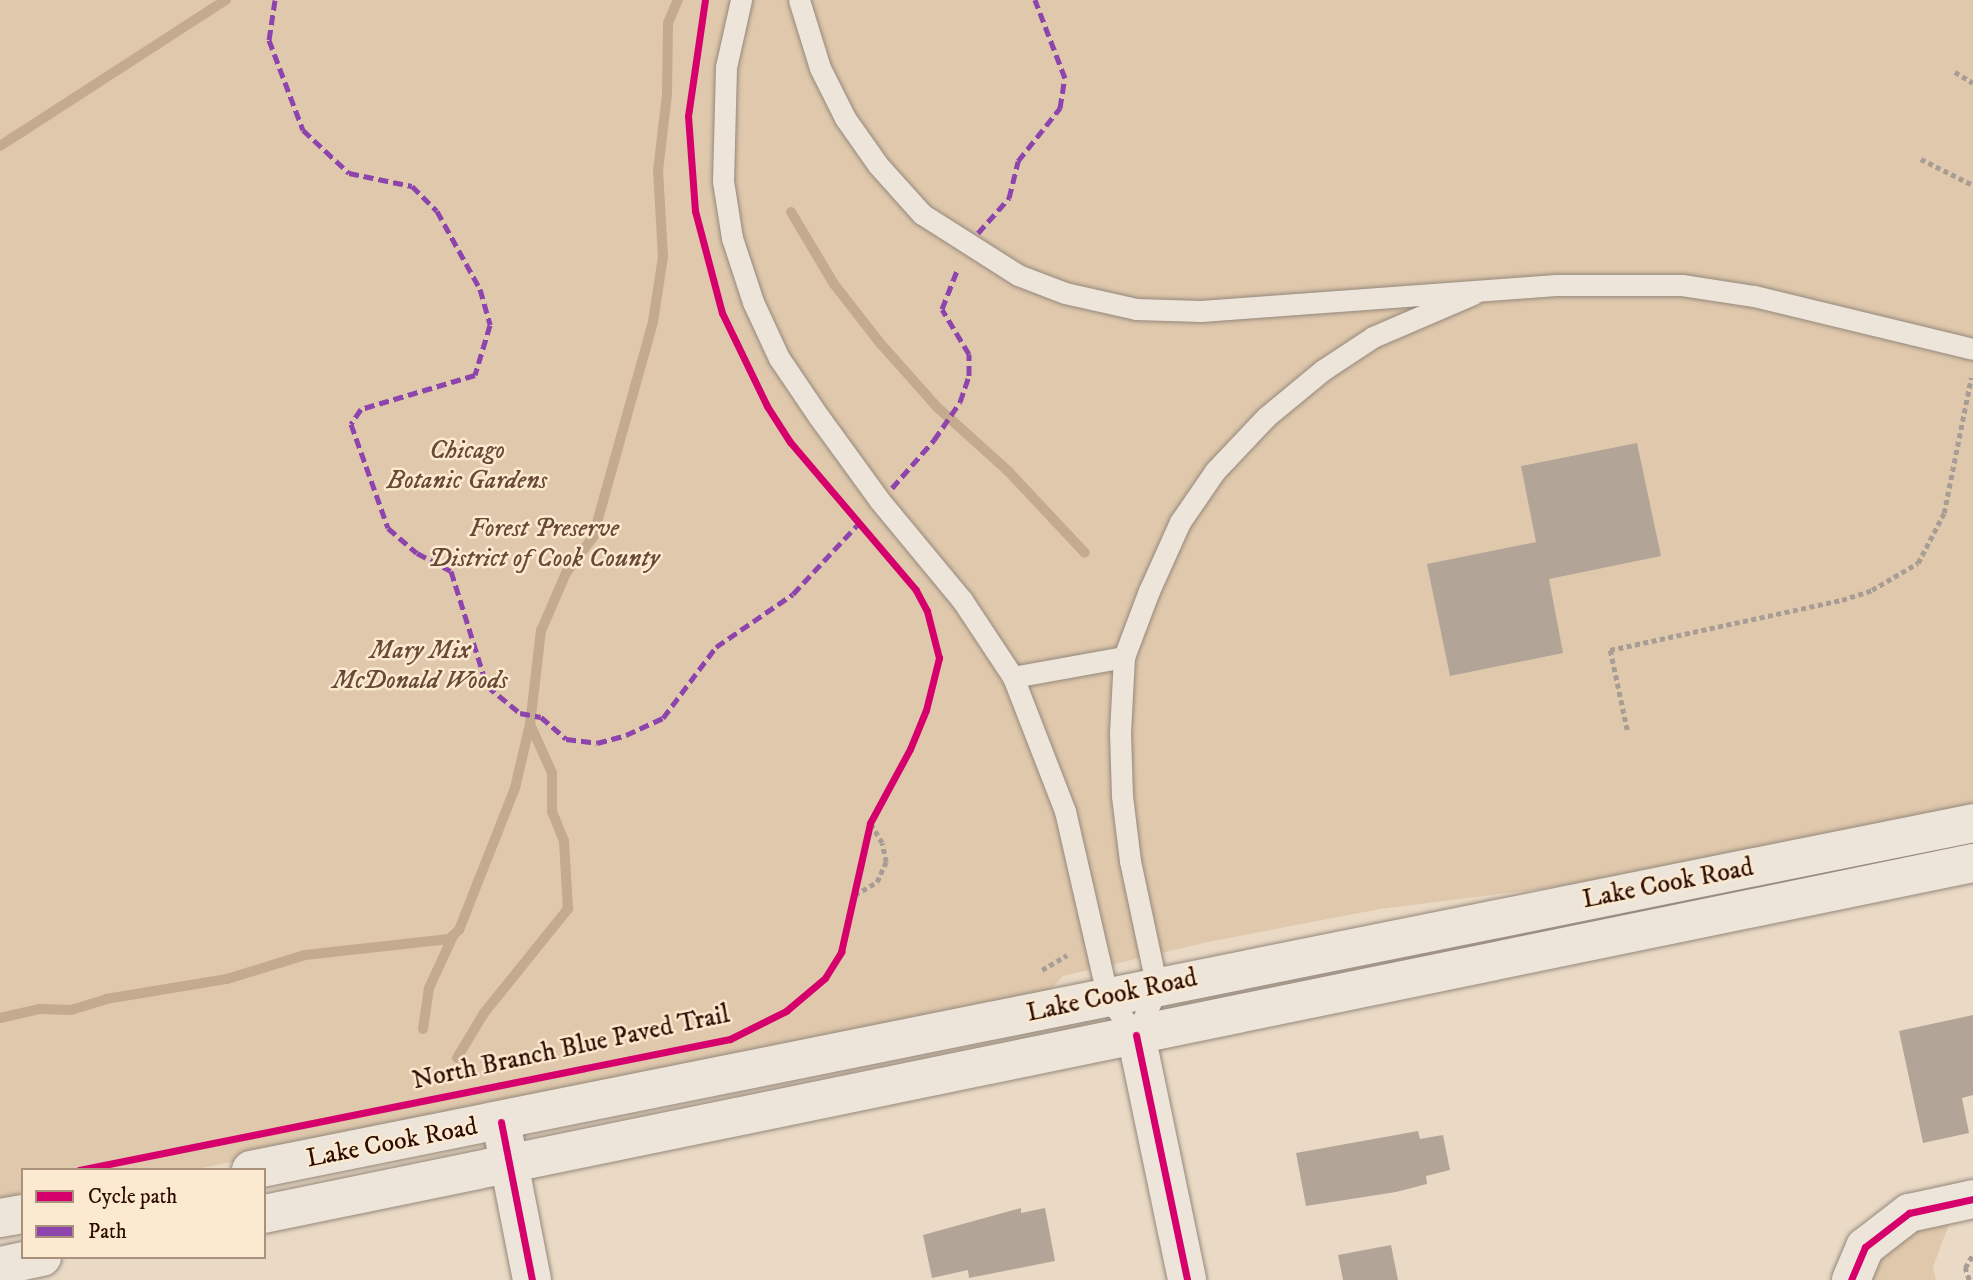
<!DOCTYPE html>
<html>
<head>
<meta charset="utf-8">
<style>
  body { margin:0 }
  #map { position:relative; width:1973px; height:1280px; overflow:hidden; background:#eadac5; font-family:"IM FELL DW Pica",serif }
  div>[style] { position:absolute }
  .green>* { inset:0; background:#dfc8ac }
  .stream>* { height:10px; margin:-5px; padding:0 5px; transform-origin:5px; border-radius:5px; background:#c4aa8f }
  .building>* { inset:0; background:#b2a597 }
  .path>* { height:4.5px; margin-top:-2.25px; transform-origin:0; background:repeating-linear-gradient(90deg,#a79d94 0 5px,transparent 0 8.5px) }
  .roads { filter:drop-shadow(0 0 2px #95887b) drop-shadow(0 0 2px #95887b) }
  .lane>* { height:21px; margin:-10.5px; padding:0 10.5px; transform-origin:10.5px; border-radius:10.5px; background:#ede5da }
  .street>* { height:38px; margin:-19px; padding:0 19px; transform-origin:19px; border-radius:19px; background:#ede5da }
  .secondary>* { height:38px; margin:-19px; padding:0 19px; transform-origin:19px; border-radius:19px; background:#ede5da }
  .quiet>* { height:5px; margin-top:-2.5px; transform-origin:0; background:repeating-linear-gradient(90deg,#8e44ad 0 10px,transparent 0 15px) }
  .cycleway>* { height:7px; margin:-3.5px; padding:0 3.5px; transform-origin:3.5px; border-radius:3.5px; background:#d6006c }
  span { translate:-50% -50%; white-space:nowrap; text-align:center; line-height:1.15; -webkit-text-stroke:5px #fbe9d0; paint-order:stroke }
  .park-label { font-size:26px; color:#684935; font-style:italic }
  .street-label { font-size:26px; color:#2d0c00 }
  .legend { position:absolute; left:21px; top:1168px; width:245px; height:91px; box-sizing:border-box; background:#fbe9d0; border:2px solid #a9917d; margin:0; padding:9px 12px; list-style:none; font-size:21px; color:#2d0c00 }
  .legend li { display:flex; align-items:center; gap:14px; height:35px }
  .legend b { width:35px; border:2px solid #a9917d }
</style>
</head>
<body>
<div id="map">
  <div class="green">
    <div style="clip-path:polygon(0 0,1973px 0,1973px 808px,1629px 878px,1380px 909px,1208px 942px,1063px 976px,1049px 991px,1027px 999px,192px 1170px,23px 1170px,23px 1204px,0 1208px)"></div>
    <div style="clip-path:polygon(1949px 1224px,1933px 1267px,1936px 1280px,1871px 1280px,1877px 1263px,1915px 1231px)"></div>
  </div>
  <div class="stream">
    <div style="left:0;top:146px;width:269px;rotate:-32.9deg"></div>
    <div style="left:791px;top:212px;width:84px;rotate:59.2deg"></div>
    <div style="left:834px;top:284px;width:75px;rotate:52.1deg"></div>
    <div style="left:880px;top:343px;width:86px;rotate:48.3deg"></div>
    <div style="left:937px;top:407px;width:96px;rotate:42deg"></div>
    <div style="left:1008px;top:471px;width:112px;rotate:46.8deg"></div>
    <div style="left:0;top:1018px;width:41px;rotate:-12.7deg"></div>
    <div style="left:40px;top:1009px;width:31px;rotate:2deg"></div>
    <div style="left:71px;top:1010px;width:37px;rotate:-17deg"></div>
    <div style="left:106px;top:999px;width:123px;rotate:-9.4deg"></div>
    <div style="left:227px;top:979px;width:82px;rotate:-17.1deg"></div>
    <div style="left:305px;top:955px;width:145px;rotate:-6.3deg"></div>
    <div style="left:449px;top:939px;width:13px;rotate:-42deg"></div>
    <div style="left:459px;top:930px;width:153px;rotate:-68.5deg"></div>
    <div style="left:515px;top:788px;width:66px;rotate:-76.8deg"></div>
    <div style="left:530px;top:724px;width:94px;rotate:-83.3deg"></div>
    <div style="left:541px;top:631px;width:63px;rotate:-66.7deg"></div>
    <div style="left:566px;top:573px;width:45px;rotate:-53.1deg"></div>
    <div style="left:593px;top:537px;width:223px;rotate:-74.4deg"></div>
    <div style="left:653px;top:322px;width:66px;rotate:-81.3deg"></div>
    <div style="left:663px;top:257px;width:86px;rotate:-93.3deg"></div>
    <div style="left:658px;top:171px;width:78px;rotate:-83.3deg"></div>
    <div style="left:667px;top:94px;width:71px;rotate:-89.2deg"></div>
    <div style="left:668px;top:23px;width:25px;rotate:-67deg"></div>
    <div style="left:423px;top:1029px;width:41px;rotate:-81.7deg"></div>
    <div style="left:429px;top:988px;width:57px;rotate:-65.2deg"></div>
    <div style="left:457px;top:1058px;width:52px;rotate:-59deg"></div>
    <div style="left:484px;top:1013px;width:134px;rotate:-51.1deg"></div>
    <div style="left:568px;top:909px;width:68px;rotate:-93.4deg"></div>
    <div style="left:564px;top:841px;width:31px;rotate:-112deg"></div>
    <div style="left:552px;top:812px;width:39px;rotate:-90deg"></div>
    <div style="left:552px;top:773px;width:54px;rotate:-114.2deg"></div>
  </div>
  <div class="building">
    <div style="clip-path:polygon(1637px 443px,1661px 556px,1549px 579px,1563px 653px,1450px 676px,1427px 564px,1536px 542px,1521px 466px)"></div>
    <div style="clip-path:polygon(1973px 1015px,1973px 1095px,1962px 1098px,1969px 1133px,1923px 1143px,1899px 1031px)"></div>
    <div style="clip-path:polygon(1418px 1131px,1420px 1139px,1443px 1135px,1450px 1170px,1426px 1176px,1427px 1184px,1396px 1192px,1306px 1206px,1296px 1153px)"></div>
    <div style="clip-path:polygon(1021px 1208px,1021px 1213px,1045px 1208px,1055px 1261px,969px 1278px,968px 1270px,932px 1278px,923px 1235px)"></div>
    <div style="clip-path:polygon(1391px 1245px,1398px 1280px,1343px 1280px,1338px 1255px)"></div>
  </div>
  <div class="path">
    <div style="left:1955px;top:72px;width:21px;rotate:31deg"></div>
    <div style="left:1921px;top:159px;width:58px;rotate:26.6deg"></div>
    <div style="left:1627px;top:730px;width:82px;rotate:-102deg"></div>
    <div style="left:1610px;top:650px;width:237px;rotate:-12.2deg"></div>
    <div style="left:1842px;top:600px;width:32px;rotate:-18deg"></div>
    <div style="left:1872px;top:590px;width:53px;rotate:-30.4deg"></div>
    <div style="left:1918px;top:563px;width:56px;rotate:-62.5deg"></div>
    <div style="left:1944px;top:513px;width:138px;rotate:-78.7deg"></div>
    <div style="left:855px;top:895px;width:26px;rotate:-31deg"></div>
    <div style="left:877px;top:882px;width:22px;rotate:-66deg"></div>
    <div style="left:886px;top:862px;width:19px;rotate:-102deg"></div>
    <div style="left:882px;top:843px;width:23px;rotate:-121deg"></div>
    <div style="left:1042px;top:970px;width:29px;rotate:-31deg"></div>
    <div style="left:1969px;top:1280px;width:13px;rotate:-108deg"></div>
    <div style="left:1965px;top:1268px;width:16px;rotate:-60deg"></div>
  </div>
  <div class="roads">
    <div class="lane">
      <div style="left:741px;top:0;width:69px;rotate:102.6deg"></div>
      <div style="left:726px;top:67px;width:114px;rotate:91.5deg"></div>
      <div style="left:723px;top:181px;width:58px;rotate:81deg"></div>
      <div style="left:732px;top:238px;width:67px;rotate:71.8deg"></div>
      <div style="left:753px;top:302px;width:62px;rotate:65.1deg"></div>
      <div style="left:779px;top:358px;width:71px;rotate:55.9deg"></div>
      <div style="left:819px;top:417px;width:104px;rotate:54deg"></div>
      <div style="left:880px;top:501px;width:129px;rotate:50.4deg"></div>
      <div style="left:962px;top:600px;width:92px;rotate:56.5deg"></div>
      <div style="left:1013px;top:677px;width:144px;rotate:68.8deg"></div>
      <div style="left:1065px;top:811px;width:192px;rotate:77.1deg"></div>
      <div style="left:1108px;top:998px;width:46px;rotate:52.9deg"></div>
      <div style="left:1136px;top:1035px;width:51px;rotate:-65.9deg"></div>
      <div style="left:1157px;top:988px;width:130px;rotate:-102deg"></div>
      <div style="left:1130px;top:861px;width:65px;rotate:-97deg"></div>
      <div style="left:1122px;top:796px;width:63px;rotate:-91.8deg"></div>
      <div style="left:1120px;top:733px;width:76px;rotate:-87deg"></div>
      <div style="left:1124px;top:657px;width:71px;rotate:-69.3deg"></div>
      <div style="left:1149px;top:591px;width:76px;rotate:-65.8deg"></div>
      <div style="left:1180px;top:522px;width:62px;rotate:-55.5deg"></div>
      <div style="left:1215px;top:471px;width:74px;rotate:-46.6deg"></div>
      <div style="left:1266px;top:417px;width:74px;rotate:-39.5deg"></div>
      <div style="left:1323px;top:370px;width:60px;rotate:-33.4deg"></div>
      <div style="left:1373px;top:337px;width:109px;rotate:-23.3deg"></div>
      <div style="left:799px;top:0;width:71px;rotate:72.8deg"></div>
      <div style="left:820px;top:68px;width:56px;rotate:63.4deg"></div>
      <div style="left:845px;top:118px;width:57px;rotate:54.9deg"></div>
      <div style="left:878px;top:165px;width:66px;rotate:48.1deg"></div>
      <div style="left:922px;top:214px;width:114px;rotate:32.4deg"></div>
      <div style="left:1018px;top:275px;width:50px;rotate:21deg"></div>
      <div style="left:1065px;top:293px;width:73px;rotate:12.7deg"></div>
      <div style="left:1136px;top:309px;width:65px;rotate:1.8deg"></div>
      <div style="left:1201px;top:311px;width:356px;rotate:-4.2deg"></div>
      <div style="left:1556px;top:285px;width:126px"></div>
      <div style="left:1682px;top:285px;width:73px;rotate:8.7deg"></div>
      <div style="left:1754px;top:296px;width:225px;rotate:13.6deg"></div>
      <div style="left:1013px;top:677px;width:113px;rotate:-10.2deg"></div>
    </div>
    <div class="street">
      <div style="left:1136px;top:1035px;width:250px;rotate:78.2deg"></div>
      <div style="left:501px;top:1122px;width:161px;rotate:78.9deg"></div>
      <div style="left:1851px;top:1280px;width:36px;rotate:-67deg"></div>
      <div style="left:1865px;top:1247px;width:56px;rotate:-37.7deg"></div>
      <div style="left:1909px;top:1213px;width:66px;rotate:-12.3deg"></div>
    </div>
    <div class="secondary">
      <div style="left:251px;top:1170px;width:1757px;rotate:-11.39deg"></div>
      <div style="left:264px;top:1214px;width:1745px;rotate:-11.61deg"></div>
      <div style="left:0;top:1218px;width:23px;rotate:-10deg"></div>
      <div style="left:0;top:1266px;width:43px;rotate:-12.1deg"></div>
    </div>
  </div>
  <div class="quiet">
    <div style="left:275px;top:0;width:40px;rotate:98.5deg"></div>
    <div style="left:269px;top:40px;width:96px;rotate:69.3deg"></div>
    <div style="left:303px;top:130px;width:63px;rotate:43.1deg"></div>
    <div style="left:349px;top:173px;width:64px;rotate:11.7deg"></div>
    <div style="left:412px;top:186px;width:35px;rotate:45deg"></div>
    <div style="left:437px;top:211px;width:89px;rotate:61.1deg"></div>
    <div style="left:480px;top:289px;width:37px;rotate:74deg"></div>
    <div style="left:490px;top:325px;width:52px;rotate:106.7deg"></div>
    <div style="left:475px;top:375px;width:119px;rotate:163.4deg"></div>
    <div style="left:361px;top:409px;width:18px;rotate:124deg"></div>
    <div style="left:351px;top:424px;width:110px;rotate:70.4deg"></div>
    <div style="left:388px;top:528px;width:38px;rotate:41deg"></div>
    <div style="left:417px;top:553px;width:38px;rotate:28deg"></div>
    <div style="left:451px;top:571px;width:121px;rotate:72.6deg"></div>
    <div style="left:487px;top:686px;width:43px;rotate:39.3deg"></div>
    <div style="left:520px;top:713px;width:21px;rotate:11deg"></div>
    <div style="left:541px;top:717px;width:33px;rotate:41deg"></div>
    <div style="left:566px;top:739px;width:31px;rotate:7deg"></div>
    <div style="left:597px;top:743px;width:30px;rotate:-15deg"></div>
    <div style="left:626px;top:735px;width:41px;rotate:-24.7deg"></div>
    <div style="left:663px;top:718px;width:89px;rotate:-53.3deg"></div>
    <div style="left:716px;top:647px;width:93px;rotate:-34.5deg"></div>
    <div style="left:793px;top:594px;width:101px;rotate:-47deg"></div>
    <div style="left:978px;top:233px;width:47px;rotate:-48.5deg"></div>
    <div style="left:1009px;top:198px;width:38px;rotate:-76deg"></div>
    <div style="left:1018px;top:161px;width:68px;rotate:-51.6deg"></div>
    <div style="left:1060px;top:108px;width:30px;rotate:-81deg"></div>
    <div style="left:1065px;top:78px;width:84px;rotate:-111deg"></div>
    <div style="left:892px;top:488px;width:64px;rotate:-48.8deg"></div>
    <div style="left:934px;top:440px;width:46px;rotate:-55.6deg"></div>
    <div style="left:960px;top:402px;width:28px;rotate:-71deg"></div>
    <div style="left:969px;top:376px;width:22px;rotate:-90deg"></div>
    <div style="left:969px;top:354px;width:52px;rotate:-121deg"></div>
    <div style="left:942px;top:309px;width:44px;rotate:-68.7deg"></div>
  </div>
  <div class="cycleway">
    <div style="left:1136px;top:1035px;width:250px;rotate:78.2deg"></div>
    <div style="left:501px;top:1122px;width:161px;rotate:78.9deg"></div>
    <div style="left:79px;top:1170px;width:664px;rotate:-11.38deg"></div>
    <div style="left:730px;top:1039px;width:63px;rotate:-26.6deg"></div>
    <div style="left:786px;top:1011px;width:51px;rotate:-40.2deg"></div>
    <div style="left:825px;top:978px;width:31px;rotate:-58deg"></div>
    <div style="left:841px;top:952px;width:132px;rotate:-77.3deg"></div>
    <div style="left:870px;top:823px;width:84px;rotate:-61.6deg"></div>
    <div style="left:910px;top:749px;width:42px;rotate:-67.7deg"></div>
    <div style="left:926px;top:710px;width:54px;rotate:-76deg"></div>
    <div style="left:939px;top:658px;width:49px;rotate:-104.3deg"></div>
    <div style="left:927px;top:611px;width:24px;rotate:-118deg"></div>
    <div style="left:916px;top:590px;width:194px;rotate:-130.4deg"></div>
    <div style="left:790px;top:442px;width:43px;rotate:-122.6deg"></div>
    <div style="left:767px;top:406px;width:103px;rotate:-115.8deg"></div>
    <div style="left:722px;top:313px;width:106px;rotate:-104.8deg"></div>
    <div style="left:695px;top:211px;width:95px;rotate:-94.2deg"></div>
    <div style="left:688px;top:116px;width:117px;rotate:-81.7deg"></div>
    <div style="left:1851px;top:1280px;width:36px;rotate:-67deg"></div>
    <div style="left:1865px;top:1247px;width:56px;rotate:-37.7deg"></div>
    <div style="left:1909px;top:1213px;width:66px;rotate:-12.3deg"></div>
  </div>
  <div class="park-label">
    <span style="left:467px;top:466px">Chicago<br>Botanic Gardens</span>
    <span style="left:544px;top:544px">Forest Preserve<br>District of Cook County</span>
    <span style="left:420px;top:666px">Mary Mix<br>McDonald Woods</span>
  </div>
  <div class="street-label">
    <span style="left:1668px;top:884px;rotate:-11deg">Lake Cook Road</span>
    <span style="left:1112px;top:996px;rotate:-12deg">Lake Cook Road</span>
    <span style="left:571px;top:1048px;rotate:-12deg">North Branch Blue Paved Trail</span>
    <span style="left:392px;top:1143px;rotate:-11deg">Lake Cook Road</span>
  </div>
  <ul class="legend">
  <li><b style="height:9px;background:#d6006c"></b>Cycle path</li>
  <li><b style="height:9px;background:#8e44ad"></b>Path</li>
  </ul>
</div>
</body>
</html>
